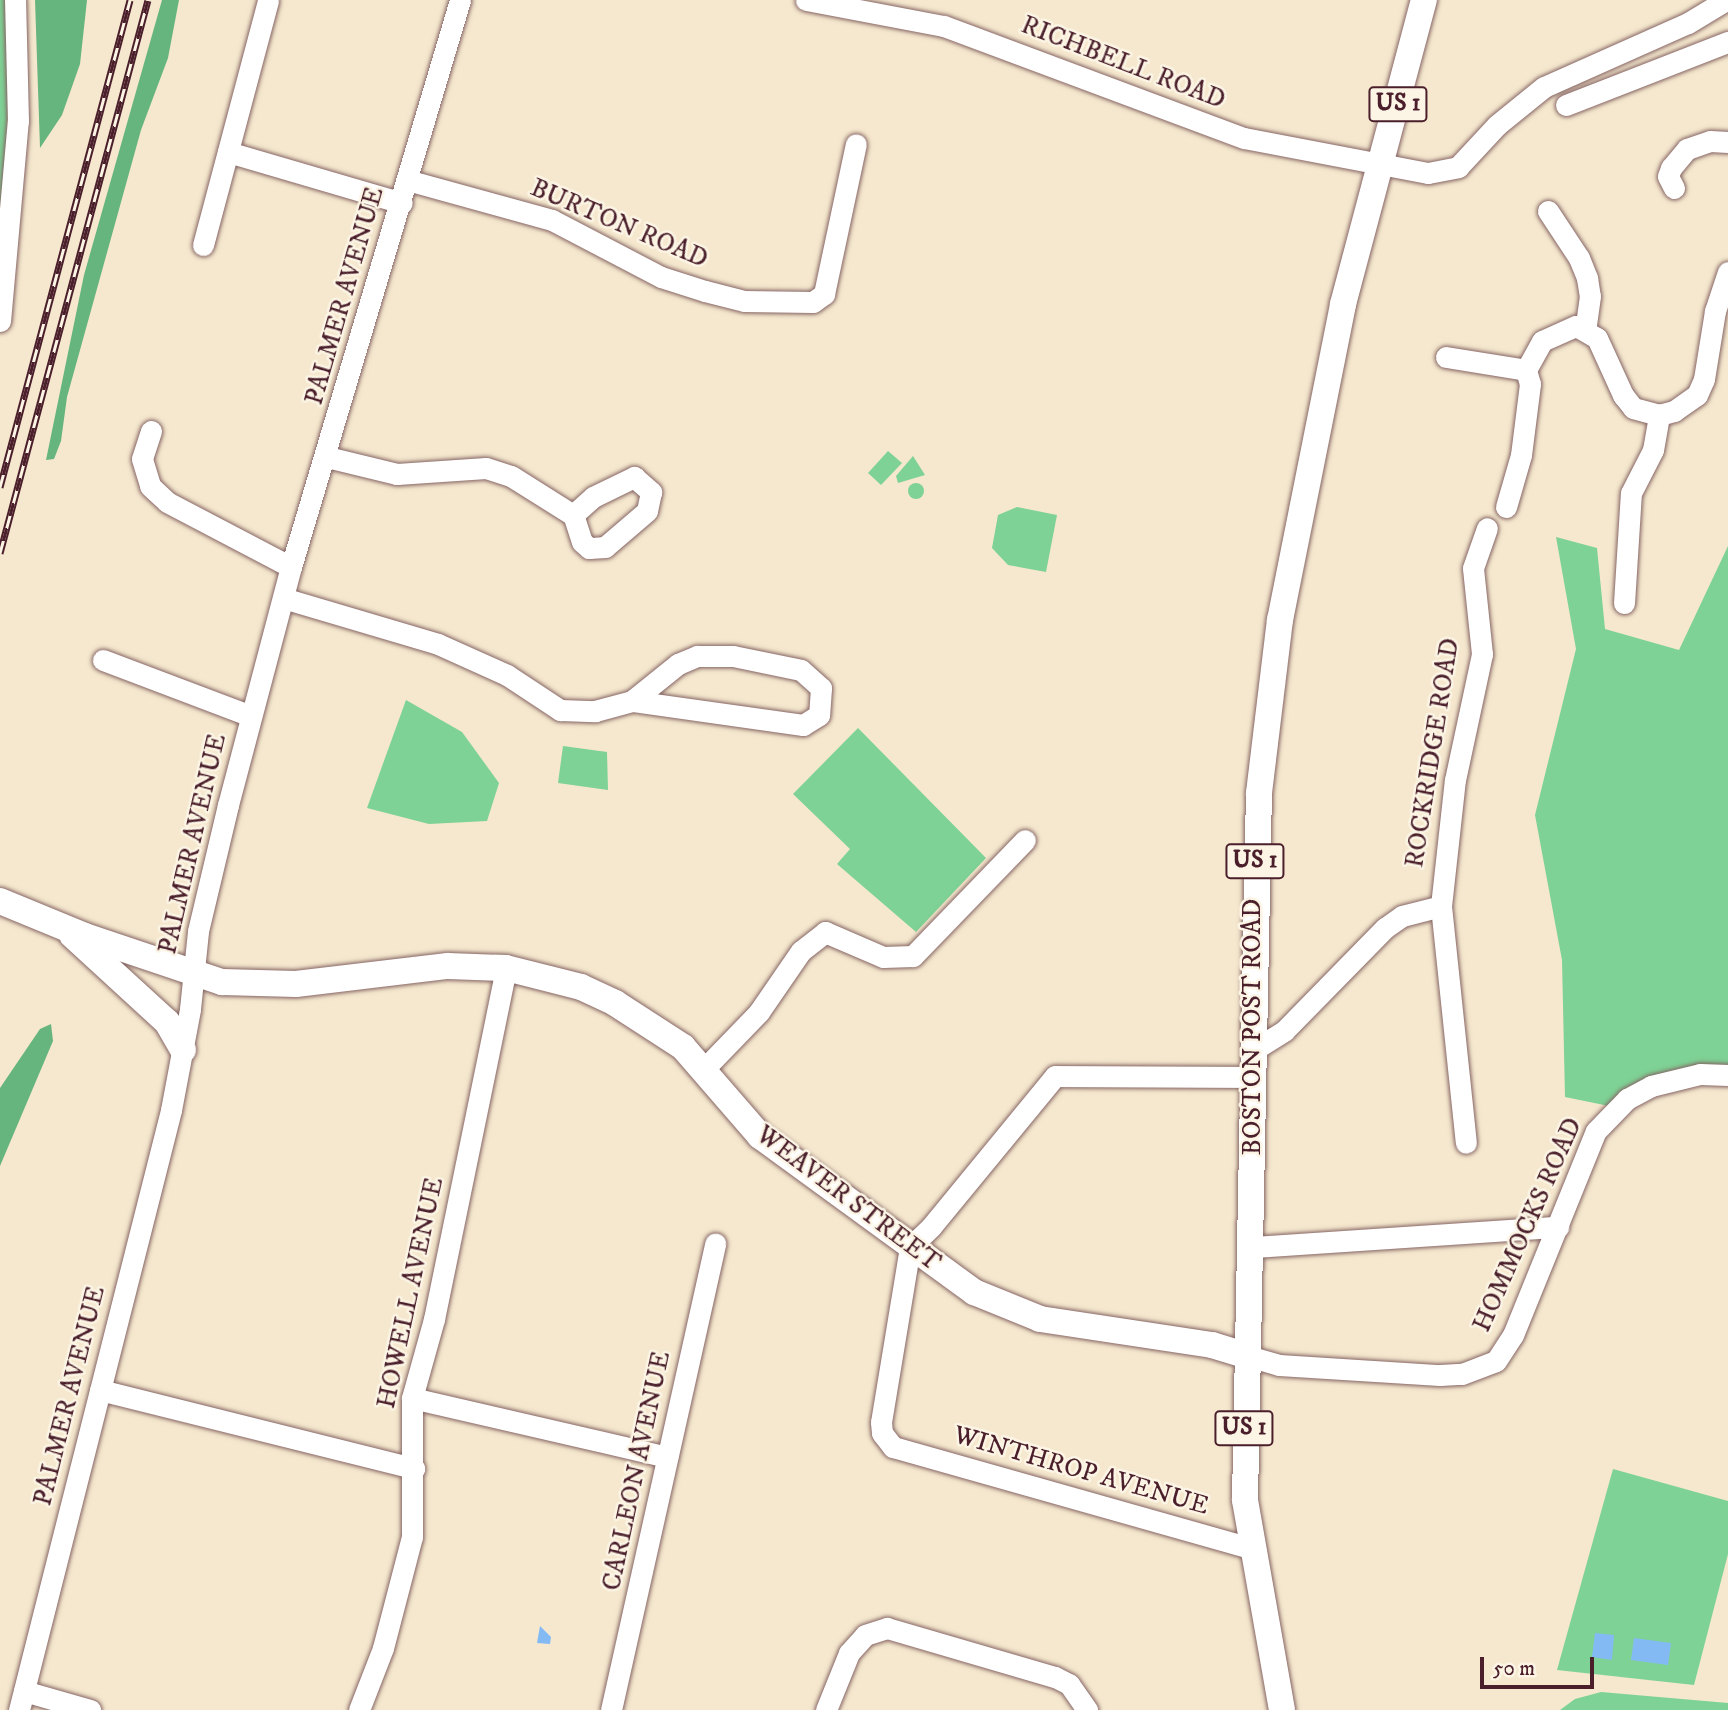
<!DOCTYPE html>
<html>
<head>
<meta charset="utf-8">
<style>
  body { margin:0 }
  #map { position:relative; width:1728px; height:1710px; overflow:hidden; background:#f5e8ce; font-family:"IM FELL DW Pica",serif }
  div>[style] { position:absolute }
  .green>* { inset:0; background:#7ed295 }
  .round { border-radius:50% }
  .forest>* { inset:0; background:#66b47e }
  .water>* { inset:0; background:#84baf3 }
  .roads { filter:drop-shadow(0 0 2px #866564) drop-shadow(0 0 2px #866564) }
  .minor>* { height:21px; margin:-10.5px; padding:0 10.5px; transform-origin:10.5px; border-radius:10.5px; background:#fff }
  .major>* { height:26px; margin:-13px; padding:0 13px; transform-origin:13px; border-radius:13px; background:#fff }
  .rail>* { height:7px; margin-top:-3.5px; transform-origin:0; background:repeating-linear-gradient(90deg,#fcf5e5 0 13px,#4a1f2b 0 26px); box-sizing:border-box; border-block:2px solid #4a1f2b }
  span { translate:-50% -50%; white-space:nowrap; text-align:center; line-height:1.15; -webkit-text-stroke:5px #fcf5e5; paint-order:stroke }
  .shield-label span { padding:2px 5px; background:#fcf5e5; border:2px solid; border-radius:5px; -webkit-text-stroke-width:0 }
  .shield-label { font-size:24px; color:#4a1f2b; font-weight:700 }
  .street-label { font-size:26px; color:#4a1f2b }
  .scale { position:absolute; left:1480px; top:1657px; width:114px; height:32px; box-sizing:border-box; border:4px solid #4a1f2b; border-top:0; padding-left:9px; font-size:21px; line-height:24px; white-space:nowrap; color:#4a1f2b; -webkit-text-stroke:5px #fcf5e5; paint-order:stroke }
</style>
</head>
<body>
<div id="map">
  <div class="green">
    <div style="clip-path:polygon(0 0,5px 0,10px 76px,0 247px)"></div>
    <div style="clip-path:polygon(888px 451px,902px 463px,881px 485px,868px 473px)"></div>
    <div style="clip-path:polygon(913px 456px,925px 475px,898px 483px,896px 476px)"></div>
    <div class="round" style="left:908px;top:483px;width:16px;height:16px"></div>
    <div style="clip-path:polygon(1017px 507px,1057px 515px,1046px 572px,1008px 565px,992px 548px,998px 515px)"></div>
    <div style="clip-path:polygon(1556px 537px,1597px 548px,1605px 629px,1679px 650px,1728px 546px,1728px 1065px,1673px 1071px,1609px 1106px,1565px 1097px,1562px 960px,1535px 815px,1576px 649px)"></div>
    <div style="clip-path:polygon(406px 700px,462px 732px,499px 783px,487px 821px,429px 824px,367px 808px)"></div>
    <div style="clip-path:polygon(858px 728px,986px 858px,916px 932px,837px 864px,850px 849px,793px 794px)"></div>
    <div style="clip-path:polygon(563px 746px,607px 752px,608px 790px,558px 783px)"></div>
    <div style="clip-path:polygon(1613px 1469px,1728px 1501px,1728px 1554px,1694px 1685px,1557px 1670px)"></div>
    <div style="clip-path:polygon(1601px 1692px,1728px 1703px,1728px 1710px,1560px 1710px,1575px 1699px)"></div>
  </div>
  <div class="forest">
    <div style="clip-path:polygon(35px 0,87px 0,80px 64px,62px 115px,40px 148px)"></div>
    <div style="clip-path:polygon(162px 0,179px 0,168px 58px,141px 130px,67px 397px,61px 441px,54px 459px,46px 460px,84px 275px)"></div>
    <div style="clip-path:polygon(51px 1024px,53px 1041px,0 1166px,0 1088px,40px 1029px)"></div>
  </div>
  <div class="water">
    <div style="clip-path:polygon(540px 1626px,551px 1637px,550px 1644px,537px 1643px)"></div>
    <div style="clip-path:polygon(1595px 1633px,1614px 1635px,1612px 1660px,1592px 1657px)"></div>
    <div style="clip-path:polygon(1634px 1638px,1671px 1643px,1668px 1665px,1631px 1660px)"></div>
  </div>
  <div class="roads">
    <div class="minor">
      <div style="left:806px;top:0;width:140px;rotate:10.7deg"></div>
      <div style="left:944px;top:26px;width:320px;rotate:20.5deg"></div>
      <div style="left:1244px;top:138px;width:187px;rotate:10.8deg"></div>
      <div style="left:1428px;top:173px;width:31px;rotate:-11deg"></div>
      <div style="left:1458px;top:167px;width:57px;rotate:-47.1deg"></div>
      <div style="left:1497px;top:125px;width:60px;rotate:-39deg"></div>
      <div style="left:1544px;top:87px;width:158px;rotate:-24deg"></div>
      <div style="left:1688px;top:23px;width:44px;rotate:-31.2deg"></div>
      <div style="left:1566px;top:105px;width:174px;rotate:-21.3deg"></div>
      <div style="left:228px;top:152px;width:181px;rotate:16.3deg"></div>
      <div style="left:407px;top:180px;width:150px;rotate:15.4deg"></div>
      <div style="left:552px;top:220px;width:123px;rotate:27.6deg"></div>
      <div style="left:661px;top:277px;width:46px;rotate:17.7deg"></div>
      <div style="left:705px;top:291px;width:40px;rotate:14.4deg"></div>
      <div style="left:744px;top:301px;width:69px;rotate:0.8deg"></div>
      <div style="left:813px;top:302px;width:14px;rotate:-36deg"></div>
      <div style="left:824px;top:294px;width:153px;rotate:-78deg"></div>
      <div style="left:1674px;top:188px;width:13px;rotate:-117deg"></div>
      <div style="left:1668px;top:176px;width:9px;rotate:-69deg"></div>
      <div style="left:1671px;top:168px;width:25px;rotate:-50deg"></div>
      <div style="left:1687px;top:149px;width:24px;rotate:-19deg"></div>
      <div style="left:1710px;top:141px;width:18px;rotate:3deg"></div>
      <div style="left:1548px;top:211px;width:56px;rotate:56.6deg"></div>
      <div style="left:1579px;top:258px;width:22px;rotate:68deg"></div>
      <div style="left:1587px;top:278px;width:18px;rotate:81deg"></div>
      <div style="left:1590px;top:296px;width:34px;rotate:98deg"></div>
      <div style="left:203px;top:245px;width:253px;rotate:-75.1deg"></div>
      <div style="left:0;top:321px;width:201px;rotate:-84.9deg"></div>
      <div style="left:18px;top:121px;width:121px;rotate:-91.4deg"></div>
      <div style="left:1446px;top:357px;width:81px;rotate:9.2deg"></div>
      <div style="left:1526px;top:370px;width:33px;rotate:-61deg"></div>
      <div style="left:1542px;top:341px;width:37px;rotate:-24deg"></div>
      <div style="left:1576px;top:326px;width:24px;rotate:30deg"></div>
      <div style="left:1597px;top:338px;width:63px;rotate:65.5deg"></div>
      <div style="left:1623px;top:395px;width:16px;rotate:52deg"></div>
      <div style="left:1633px;top:408px;width:27px;rotate:15deg"></div>
      <div style="left:1659px;top:415px;width:16px;rotate:-15deg"></div>
      <div style="left:1674px;top:411px;width:28px;rotate:-35deg"></div>
      <div style="left:1697px;top:395px;width:17px;rotate:-66deg"></div>
      <div style="left:1704px;top:379px;width:69px;rotate:-80.8deg"></div>
      <div style="left:1715px;top:311px;width:41px;rotate:-71.6deg"></div>
      <div style="left:151px;top:431px;width:29px;rotate:108deg"></div>
      <div style="left:142px;top:459px;width:28px;rotate:73deg"></div>
      <div style="left:150px;top:486px;width:23px;rotate:43deg"></div>
      <div style="left:167px;top:502px;width:140px;rotate:27.7deg"></div>
      <div style="left:327px;top:457px;width:72px;rotate:13.7deg"></div>
      <div style="left:397px;top:474px;width:89px;rotate:-3.9deg"></div>
      <div style="left:486px;top:468px;width:26px;rotate:18deg"></div>
      <div style="left:511px;top:476px;width:73px;rotate:32.2deg"></div>
      <div style="left:634px;top:477px;width:23px;rotate:41deg"></div>
      <div style="left:651px;top:492px;width:19px;rotate:102deg"></div>
      <div style="left:647px;top:511px;width:55px;rotate:139.4deg"></div>
      <div style="left:605px;top:547px;width:16px;rotate:176deg"></div>
      <div style="left:589px;top:548px;width:9px;rotate:-139deg"></div>
      <div style="left:582px;top:542px;width:28px;rotate:-108deg"></div>
      <div style="left:573px;top:515px;width:27px;rotate:-42deg"></div>
      <div style="left:593px;top:497px;width:46px;rotate:-26deg"></div>
      <div style="left:1506px;top:507px;width:54px;rotate:-73.9deg"></div>
      <div style="left:1521px;top:455px;width:72px;rotate:-82.8deg"></div>
      <div style="left:1530px;top:384px;width:15px;rotate:-106deg"></div>
      <div style="left:283px;top:598px;width:162px;rotate:16.5deg"></div>
      <div style="left:438px;top:644px;width:76px;rotate:24.2deg"></div>
      <div style="left:507px;top:675px;width:64px;rotate:33.4deg"></div>
      <div style="left:560px;top:710px;width:35px;rotate:2deg"></div>
      <div style="left:595px;top:711px;width:38px;rotate:-15deg"></div>
      <div style="left:1624px;top:603px;width:110px;rotate:-86.4deg"></div>
      <div style="left:1631px;top:493px;width:48px;rotate:-62.9deg"></div>
      <div style="left:1653px;top:450px;width:36px;rotate:-80deg"></div>
      <div style="left:697px;top:656px;width:36px"></div>
      <div style="left:733px;top:656px;width:69px;rotate:11.6deg"></div>
      <div style="left:801px;top:670px;width:27px;rotate:42deg"></div>
      <div style="left:821px;top:688px;width:27px;rotate:94deg"></div>
      <div style="left:819px;top:715px;width:19px;rotate:148deg"></div>
      <div style="left:803px;top:725px;width:173px;rotate:-172deg"></div>
      <div style="left:632px;top:701px;width:59px;rotate:-38.8deg"></div>
      <div style="left:678px;top:664px;width:21px;rotate:-23deg"></div>
      <div style="left:103px;top:660px;width:158px;rotate:20.7deg"></div>
      <div style="left:1441px;top:906px;width:238px;rotate:84deg"></div>
      <div style="left:1252px;top:1051px;width:38px;rotate:-32deg"></div>
      <div style="left:1284px;top:1031px;width:144px;rotate:-45.6deg"></div>
      <div style="left:1385px;top:928px;width:21px;rotate:-35deg"></div>
      <div style="left:1402px;top:916px;width:40px;rotate:-14.4deg"></div>
      <div style="left:1441px;top:906px;width:127px;rotate:-83.7deg"></div>
      <div style="left:1455px;top:780px;width:129px;rotate:-77.9deg"></div>
      <div style="left:1482px;top:654px;width:86px;rotate:-96deg"></div>
      <div style="left:1473px;top:568px;width:42px;rotate:-70.7deg"></div>
      <div style="left:704px;top:1069px;width:79px;rotate:-46deg"></div>
      <div style="left:759px;top:1012px;width:74px;rotate:-55.5deg"></div>
      <div style="left:801px;top:951px;width:31px;rotate:-38deg"></div>
      <div style="left:825px;top:932px;width:63px;rotate:23.3deg"></div>
      <div style="left:883px;top:957px;width:30px;rotate:-2deg"></div>
      <div style="left:913px;top:956px;width:161px;rotate:-46deg"></div>
      <div style="left:1251px;top:1077px;width:196px;rotate:-179.7deg"></div>
      <div style="left:1055px;top:1076px;width:195px;rotate:129.4deg"></div>
      <div style="left:931px;top:1227px;width:29px;rotate:136deg"></div>
      <div style="left:910px;top:1247px;width:177px;rotate:99.4deg"></div>
      <div style="left:881px;top:1422px;width:11px;rotate:85deg"></div>
      <div style="left:882px;top:1433px;width:18px;rotate:52deg"></div>
      <div style="left:893px;top:1447px;width:374px;rotate:15.8deg"></div>
      <div style="left:1253px;top:1247px;width:306px;rotate:-3.8deg"></div>
      <div style="left:1248px;top:1356px;width:32px;rotate:16deg"></div>
      <div style="left:1279px;top:1365px;width:161px;rotate:3.6deg"></div>
      <div style="left:1440px;top:1375px;width:22px;rotate:-3deg"></div>
      <div style="left:1462px;top:1374px;width:36px;rotate:-21deg"></div>
      <div style="left:1496px;top:1361px;width:31px;rotate:-57deg"></div>
      <div style="left:1513px;top:1335px;width:220px;rotate:-67.9deg"></div>
      <div style="left:1596px;top:1131px;width:45px;rotate:-45.9deg"></div>
      <div style="left:1627px;top:1099px;width:27px;rotate:-28deg"></div>
      <div style="left:1651px;top:1086px;width:50px;rotate:-13.8deg"></div>
      <div style="left:1700px;top:1074px;width:28px;rotate:2deg"></div>
      <div style="left:100px;top:1390px;width:324px;rotate:14deg"></div>
      <div style="left:412px;top:1398px;width:262px;rotate:13deg"></div>
      <div style="left:24px;top:1691px;width:69px;rotate:16.1deg"></div>
      <div style="left:19px;top:1710px;width:619px;rotate:-75.78deg"></div>
      <div style="left:171px;top:1110px;width:103px;rotate:-79.3deg"></div>
      <div style="left:190px;top:1009px;width:78px;rotate:-84.1deg"></div>
      <div style="left:198px;top:931px;width:130px;rotate:-76.6deg"></div>
      <div style="left:228px;top:805px;width:246px;rotate:-75.2deg"></div>
      <div style="left:291px;top:567px;width:592px;rotate:-73.4deg"></div>
      <div style="left:359px;top:1710px;width:66px;rotate:-68.8deg"></div>
      <div style="left:383px;top:1648px;width:115px;rotate:-75.4deg"></div>
      <div style="left:412px;top:1537px;width:139px;rotate:-90deg"></div>
      <div style="left:412px;top:1398px;width:82px;rotate:-74.4deg"></div>
      <div style="left:434px;top:1319px;width:358px;rotate:-78.4deg"></div>
      <div style="left:611px;top:1710px;width:478px;rotate:-77.4deg"></div>
      <div style="left:826px;top:1710px;width:61px;rotate:-68deg"></div>
      <div style="left:849px;top:1653px;width:24px;rotate:-48deg"></div>
      <div style="left:865px;top:1635px;width:23px;rotate:-18deg"></div>
      <div style="left:887px;top:1628px;width:175px;rotate:16.3deg"></div>
      <div style="left:1055px;top:1677px;width:16px;rotate:27deg"></div>
      <div style="left:1069px;top:1684px;width:32px;rotate:55deg"></div>
    </div>
    <div class="major">
      <div style="left:0;top:901px;width:92px;rotate:22.4deg"></div>
      <div style="left:85px;top:936px;width:145px;rotate:18.6deg"></div>
      <div style="left:222px;top:982px;width:74px;rotate:1.5deg"></div>
      <div style="left:296px;top:984px;width:153px;rotate:-6.8deg"></div>
      <div style="left:448px;top:966px;width:58px;rotate:2deg"></div>
      <div style="left:506px;top:968px;width:77px;rotate:14.2deg"></div>
      <div style="left:581px;top:987px;width:38px;rotate:25deg"></div>
      <div style="left:615px;top:1003px;width:81px;rotate:32.9deg"></div>
      <div style="left:683px;top:1047px;width:118px;rotate:49.1deg"></div>
      <div style="left:760px;top:1136px;width:265px;rotate:36.1deg"></div>
      <div style="left:974px;top:1292px;width:71px;rotate:22.2deg"></div>
      <div style="left:1040px;top:1319px;width:174px;rotate:8.6deg"></div>
      <div style="left:1212px;top:1345px;width:38px;rotate:17deg"></div>
      <div style="left:72px;top:935px;width:129px;rotate:42.5deg"></div>
      <div style="left:167px;top:1022px;width:32px;rotate:60deg"></div>
      <div style="left:1282px;top:1710px;width:213px;rotate:-100deg"></div>
      <div style="left:1245px;top:1500px;width:707px;rotate:-88.87deg"></div>
      <div style="left:1259px;top:793px;width:174px;rotate:-83.1deg"></div>
      <div style="left:1280px;top:620px;width:322px;rotate:-78.7deg"></div>
      <div style="left:1343px;top:304px;width:315px;rotate:-75.1deg"></div>
    </div>
  </div>
  <div class="rail">
    <div style="left:0;top:487px;width:504px;rotate:-75.05deg"></div>
    <div style="left:0;top:553px;width:572px;rotate:-75.02deg"></div>
  </div>
  <div class="shield-label">
    <span style="left:1398px;top:104px">US 1</span>
    <span style="left:1255px;top:861px">US 1</span>
    <span style="left:1244px;top:1428px">US 1</span>
  </div>
  <div class="street-label">
    <span style="left:1123px;top:63px;rotate:21deg">RICHBELL ROAD</span>
    <span style="left:619px;top:224px;rotate:23deg">BURTON ROAD</span>
    <span style="left:345px;top:296px;rotate:-74deg">PALMER AVENUE</span>
    <span style="left:1433px;top:753px;rotate:-81deg">ROCKRIDGE ROAD</span>
    <span style="left:193px;top:844px;rotate:-77deg">PALMER AVENUE</span>
    <span style="left:1253px;top:1027px;rotate:-90deg">BOSTON POST ROAD</span>
    <span style="left:848px;top:1199px;rotate:37deg">WEAVER STREET</span>
    <span style="left:1528px;top:1225px;rotate:-66deg">HOMMOCKS ROAD</span>
    <span style="left:411px;top:1293px;rotate:-78deg">HOWELL AVENUE</span>
    <span style="left:70px;top:1396px;rotate:-76deg">PALMER AVENUE</span>
    <span style="left:637px;top:1471px;rotate:-78deg">CARLEON AVENUE</span>
    <span style="left:1081px;top:1471px;rotate:16deg">WINTHROP AVENUE</span>
  </div>
  <div class="scale">50 m</div>
</div>
</body>
</html>
